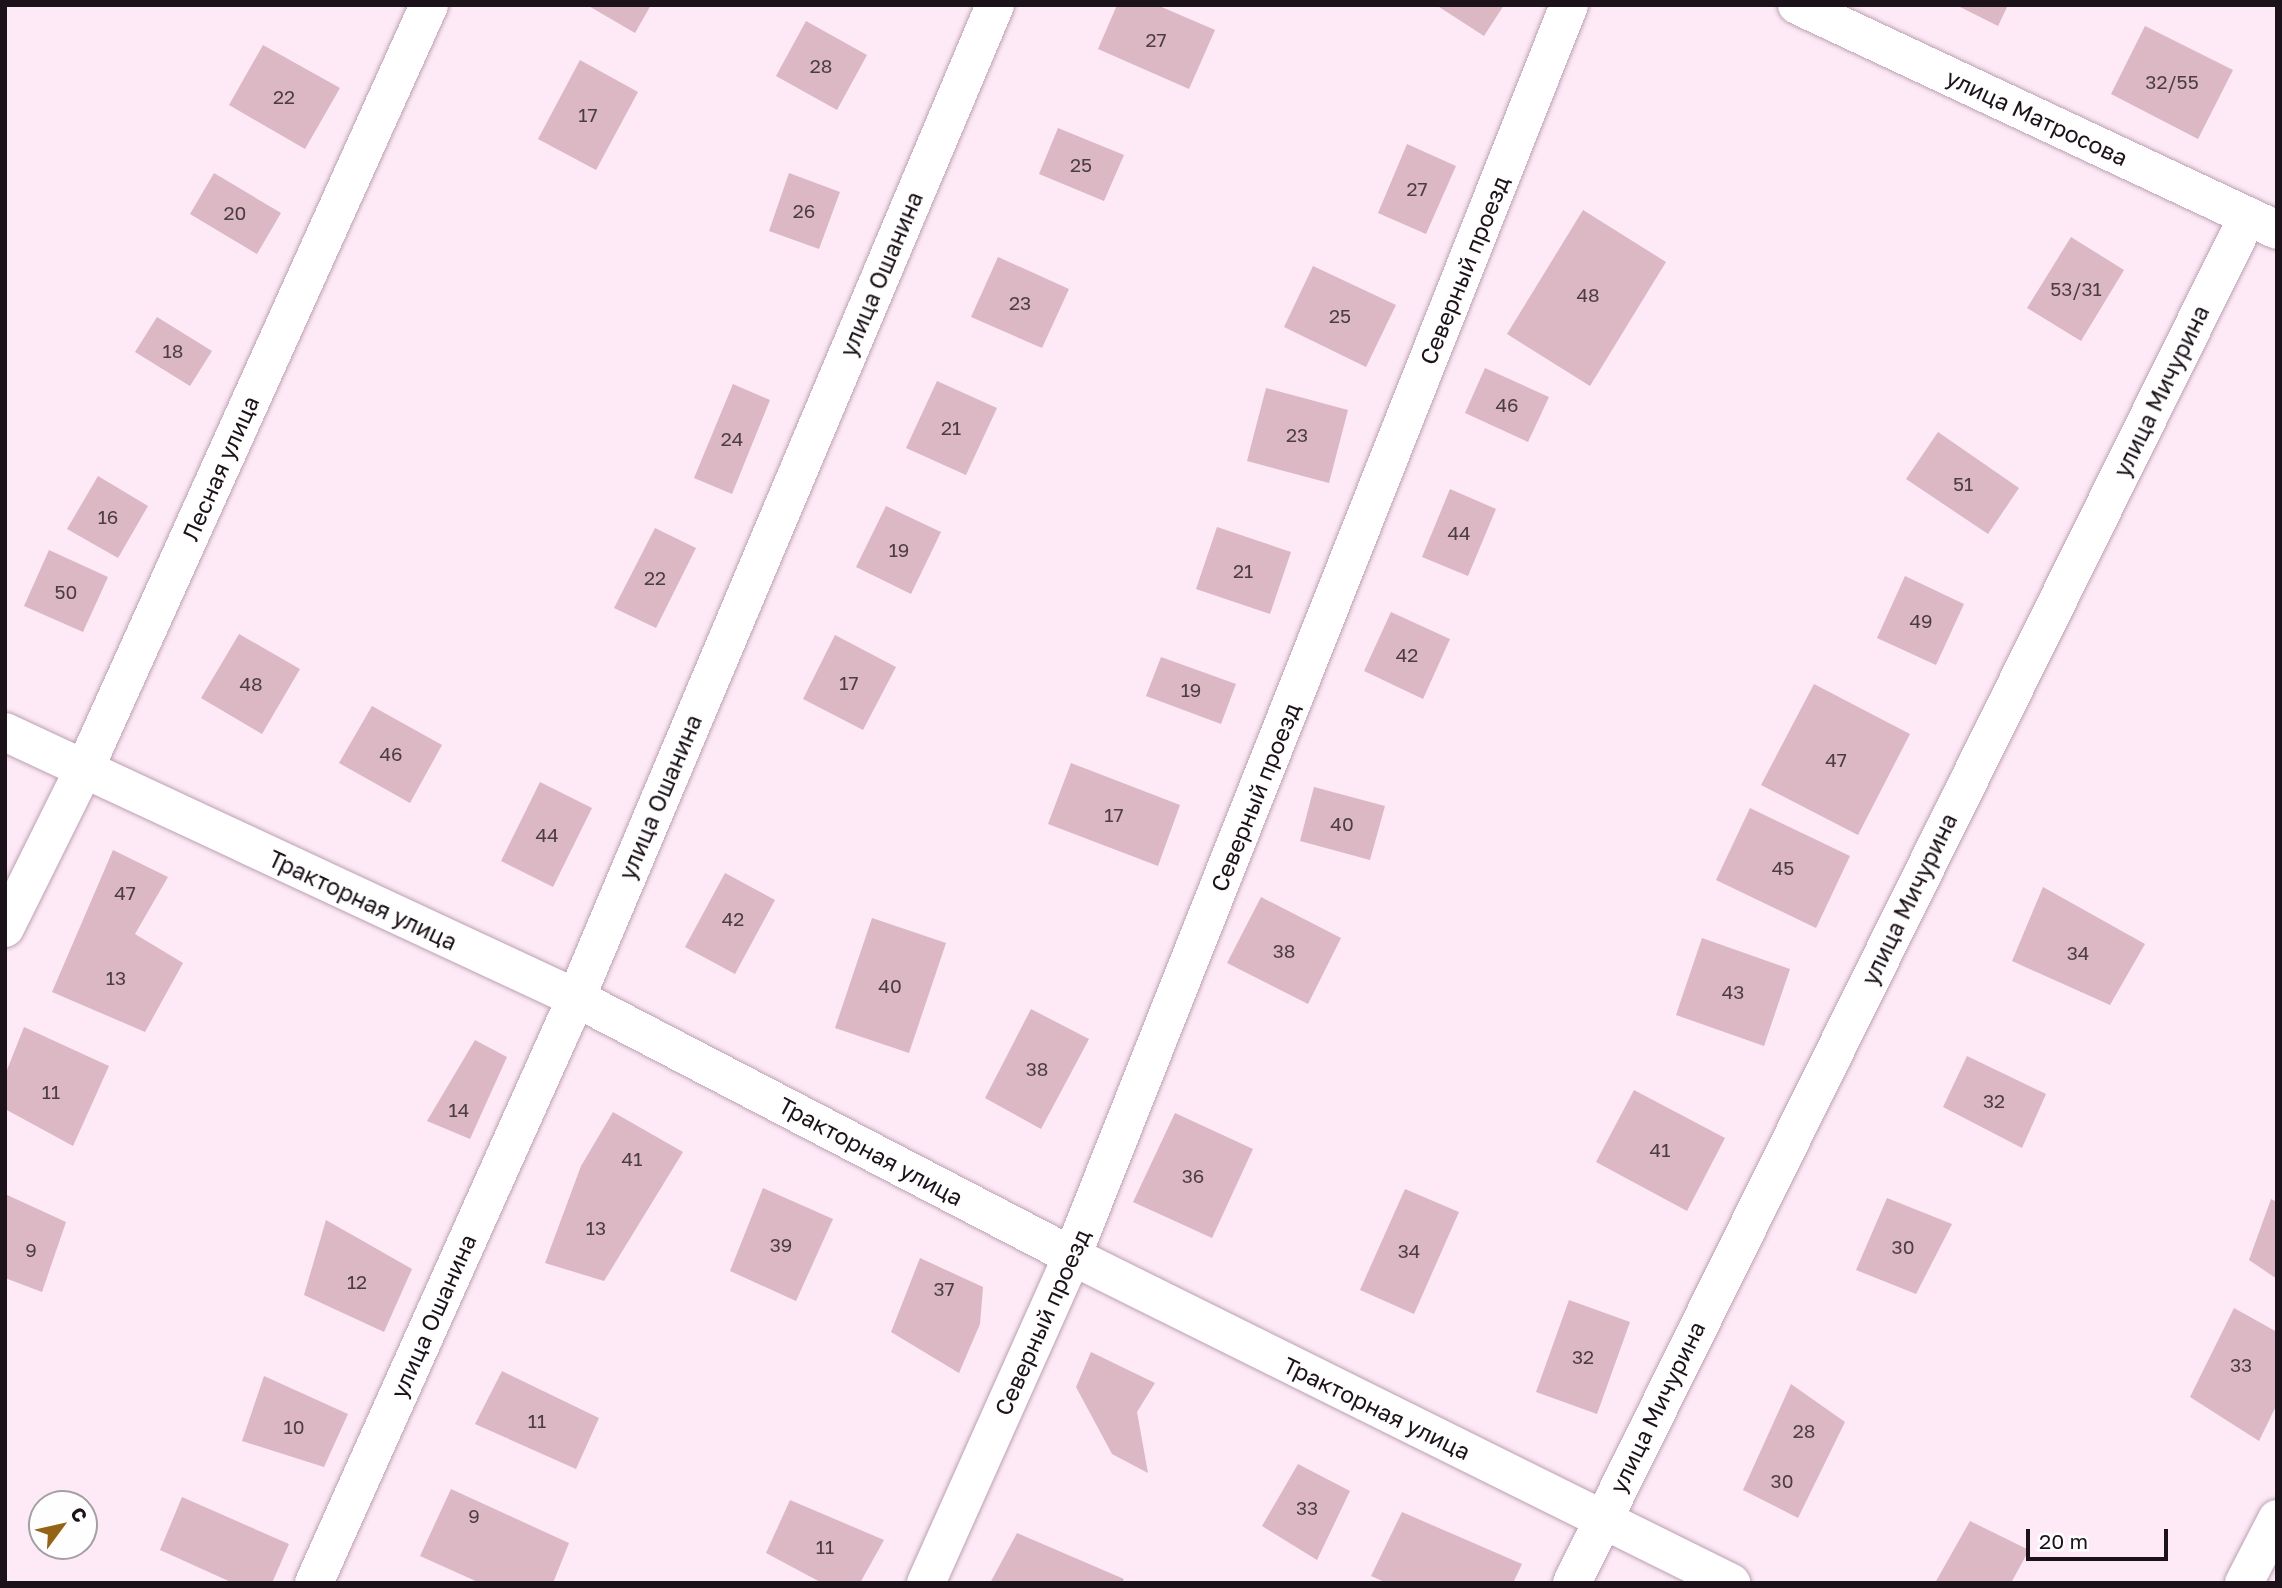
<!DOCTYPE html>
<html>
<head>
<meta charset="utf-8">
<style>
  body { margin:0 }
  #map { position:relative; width:2282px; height:1588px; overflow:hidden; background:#fdeaf6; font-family:"Golos Text",sans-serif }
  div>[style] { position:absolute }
  .building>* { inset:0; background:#dbb8c3 }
  .roads { filter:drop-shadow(0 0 2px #bda0b3) drop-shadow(0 0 2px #bda0b3) }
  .minor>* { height:38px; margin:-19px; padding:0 19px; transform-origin:19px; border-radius:19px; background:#fff }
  span { translate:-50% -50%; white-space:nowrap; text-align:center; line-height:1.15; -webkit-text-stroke:5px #fefefe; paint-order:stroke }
  .number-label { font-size:19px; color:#4c3c44 }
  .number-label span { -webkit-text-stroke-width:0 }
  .street-label { font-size:23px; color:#1c1219 }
  .frame { position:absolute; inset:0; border:7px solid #1c1219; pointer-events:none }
  .north { position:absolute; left:28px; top:1490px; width:70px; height:70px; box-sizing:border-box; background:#fefefe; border:2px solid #a4a0a2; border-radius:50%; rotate:57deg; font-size:19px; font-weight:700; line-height:28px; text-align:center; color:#1c1219 }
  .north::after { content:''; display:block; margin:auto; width:24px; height:32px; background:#956315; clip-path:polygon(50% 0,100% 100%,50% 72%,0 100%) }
  .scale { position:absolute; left:2026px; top:1529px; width:142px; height:32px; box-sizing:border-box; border:4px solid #1c1219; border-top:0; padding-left:9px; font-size:21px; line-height:24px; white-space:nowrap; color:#1c1219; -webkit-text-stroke:5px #fefefe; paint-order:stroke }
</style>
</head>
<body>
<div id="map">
  <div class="building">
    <div style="clip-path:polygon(587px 5px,651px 5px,635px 33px)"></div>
    <div style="clip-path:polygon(1117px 5px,1157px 5px,1215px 30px,1189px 89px,1098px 49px)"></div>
    <div style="clip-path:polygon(1436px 5px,1504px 5px,1484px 36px)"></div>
    <div style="clip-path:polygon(1956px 5px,2008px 5px,1998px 26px)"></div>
    <div style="clip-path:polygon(806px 21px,867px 55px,837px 110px,776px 76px)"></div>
    <div style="clip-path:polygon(2145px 26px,2233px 70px,2198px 139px,2111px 94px)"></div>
    <div style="clip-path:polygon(263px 45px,340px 88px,305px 149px,229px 105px)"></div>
    <div style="clip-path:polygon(580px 60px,638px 92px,596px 170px,538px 139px)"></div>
    <div style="clip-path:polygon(1058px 128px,1124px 155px,1104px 201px,1039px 174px)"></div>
    <div style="clip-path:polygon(1407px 144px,1456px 166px,1426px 234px,1378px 213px)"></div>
    <div style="clip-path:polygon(214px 173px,281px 213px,257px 254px,190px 214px)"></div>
    <div style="clip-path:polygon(789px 173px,840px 192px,819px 249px,769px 231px)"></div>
    <div style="clip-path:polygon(1583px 210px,1666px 262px,1590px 386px,1507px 334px)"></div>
    <div style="clip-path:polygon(2071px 237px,2124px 270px,2081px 341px,2027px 308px)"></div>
    <div style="clip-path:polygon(998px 257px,1069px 289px,1042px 348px,971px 317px)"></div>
    <div style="clip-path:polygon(1313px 266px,1396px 305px,1366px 367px,1284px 327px)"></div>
    <div style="clip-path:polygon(157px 317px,212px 351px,190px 386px,135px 352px)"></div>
    <div style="clip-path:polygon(1485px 368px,1549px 397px,1528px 442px,1465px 413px)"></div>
    <div style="clip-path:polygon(937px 381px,997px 408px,966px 475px,906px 448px)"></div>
    <div style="clip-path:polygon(733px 384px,770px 400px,732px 494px,694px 478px)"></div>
    <div style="clip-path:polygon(1266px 388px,1348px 410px,1329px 483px,1247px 461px)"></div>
    <div style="clip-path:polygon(1938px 432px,2019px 488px,1988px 534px,1906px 479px)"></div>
    <div style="clip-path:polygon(98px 476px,148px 506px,118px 558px,67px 529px)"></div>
    <div style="clip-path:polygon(1450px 489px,1496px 509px,1468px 576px,1422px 557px)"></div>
    <div style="clip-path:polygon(886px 506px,941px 532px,911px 594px,856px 567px)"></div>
    <div style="clip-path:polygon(1217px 527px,1291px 552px,1270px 614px,1196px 589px)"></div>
    <div style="clip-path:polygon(655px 528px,696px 548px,656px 628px,614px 608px)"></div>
    <div style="clip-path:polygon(49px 550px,108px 577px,83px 632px,24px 606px)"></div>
    <div style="clip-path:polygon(1905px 576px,1964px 604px,1936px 665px,1877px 638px)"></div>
    <div style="clip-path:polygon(1391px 612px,1450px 639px,1423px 699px,1364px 671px)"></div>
    <div style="clip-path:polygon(239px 634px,300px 669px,262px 734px,201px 698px)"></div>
    <div style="clip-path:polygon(835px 635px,896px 667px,863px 730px,803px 699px)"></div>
    <div style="clip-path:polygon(1161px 657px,1236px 684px,1221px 724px,1146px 696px)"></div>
    <div style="clip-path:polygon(1814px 684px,1910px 734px,1858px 835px,1761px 785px)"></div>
    <div style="clip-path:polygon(372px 706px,442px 745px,410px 803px,339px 763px)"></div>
    <div style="clip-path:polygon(1071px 763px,1180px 805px,1158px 866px,1048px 824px)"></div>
    <div style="clip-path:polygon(540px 782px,592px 808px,553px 887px,501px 861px)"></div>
    <div style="clip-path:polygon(1314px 787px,1385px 806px,1370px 860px,1300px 841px)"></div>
    <div style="clip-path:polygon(1750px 808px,1850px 856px,1816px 928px,1716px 880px)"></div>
    <div style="clip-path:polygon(113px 850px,168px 877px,135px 934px,183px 963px,145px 1032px,52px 992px)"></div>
    <div style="clip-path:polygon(725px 873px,775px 900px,735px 974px,685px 947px)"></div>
    <div style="clip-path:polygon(2043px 887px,2145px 944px,2110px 1005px,2012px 961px)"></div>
    <div style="clip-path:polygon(1261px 897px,1341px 938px,1308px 1004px,1227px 963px)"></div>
    <div style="clip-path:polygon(872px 918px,946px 943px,909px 1053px,835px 1028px)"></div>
    <div style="clip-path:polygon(1702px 938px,1790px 969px,1764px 1046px,1676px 1015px)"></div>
    <div style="clip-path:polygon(1031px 1009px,1089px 1039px,1041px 1129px,985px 1098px)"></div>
    <div style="clip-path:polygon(24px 1027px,109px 1066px,73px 1146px,5px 1109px,5px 1075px)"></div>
    <div style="clip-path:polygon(475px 1040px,507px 1057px,470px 1139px,427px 1121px)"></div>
    <div style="clip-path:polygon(1967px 1056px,2046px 1094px,2022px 1148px,1943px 1107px)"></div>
    <div style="clip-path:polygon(1634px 1090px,1725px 1138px,1687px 1211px,1596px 1162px)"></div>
    <div style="clip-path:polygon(613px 1112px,683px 1152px,604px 1281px,545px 1263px,581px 1166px)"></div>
    <div style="clip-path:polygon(1175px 1113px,1253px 1149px,1212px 1238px,1133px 1202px)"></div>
    <div style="clip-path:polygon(763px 1188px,833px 1219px,796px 1301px,730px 1271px)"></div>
    <div style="clip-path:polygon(1405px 1189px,1459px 1212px,1414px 1314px,1360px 1290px)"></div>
    <div style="clip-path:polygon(5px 1194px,66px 1222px,42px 1292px,5px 1278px)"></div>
    <div style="clip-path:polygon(1887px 1198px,1952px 1224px,1916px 1294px,1856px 1270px)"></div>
    <div style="clip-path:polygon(2271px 1199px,2277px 1202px,2277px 1279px,2249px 1260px)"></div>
    <div style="clip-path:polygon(326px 1220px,412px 1269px,384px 1332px,304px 1295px)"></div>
    <div style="clip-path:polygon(920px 1258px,983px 1287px,980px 1324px,959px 1373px,891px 1332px)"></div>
    <div style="clip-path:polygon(1569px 1300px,1630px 1322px,1597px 1414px,1536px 1392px)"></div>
    <div style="clip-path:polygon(2234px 1308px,2277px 1332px,2277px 1404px,2259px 1441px,2190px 1397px)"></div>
    <div style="clip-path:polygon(1091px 1352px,1155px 1383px,1137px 1412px,1148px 1473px,1112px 1454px,1076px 1387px)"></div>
    <div style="clip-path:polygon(502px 1371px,599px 1418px,576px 1469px,475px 1424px)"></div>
    <div style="clip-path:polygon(264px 1376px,348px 1414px,324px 1467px,242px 1441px)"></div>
    <div style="clip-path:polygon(1791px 1384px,1845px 1422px,1798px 1518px,1743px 1490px)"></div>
    <div style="clip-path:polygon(1298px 1464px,1350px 1491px,1317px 1560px,1262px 1526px)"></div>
    <div style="clip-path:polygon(451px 1489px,569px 1543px,553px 1583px,480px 1583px,420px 1556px)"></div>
    <div style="clip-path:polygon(182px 1497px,289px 1544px,272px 1583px,233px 1583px,160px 1550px)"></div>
    <div style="clip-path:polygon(790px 1500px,884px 1540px,860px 1583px,822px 1583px,766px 1553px)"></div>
    <div style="clip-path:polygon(1402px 1512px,1522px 1564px,1513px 1583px,1387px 1583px,1371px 1576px)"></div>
    <div style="clip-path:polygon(1970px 1521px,2029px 1550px,2011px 1583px,1935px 1583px)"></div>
    <div style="clip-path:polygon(1017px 1533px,1124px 1579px,1122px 1583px,990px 1583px)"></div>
  </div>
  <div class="roads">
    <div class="minor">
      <div style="left:1797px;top:5px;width:530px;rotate:25.11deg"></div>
      <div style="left:5px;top:732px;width:630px;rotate:24.98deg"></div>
      <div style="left:576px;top:998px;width:559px;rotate:27.48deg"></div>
      <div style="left:1072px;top:1256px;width:736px;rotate:26.39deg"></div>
      <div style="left:5px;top:928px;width:191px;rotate:-63.6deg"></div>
      <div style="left:90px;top:757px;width:825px;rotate:-65.73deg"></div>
      <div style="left:314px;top:1583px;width:641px;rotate:-65.87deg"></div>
      <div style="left:576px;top:998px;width:1078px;rotate:-67.12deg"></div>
      <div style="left:926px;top:1583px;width:358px;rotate:-65.9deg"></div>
      <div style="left:1072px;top:1256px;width:1346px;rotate:-68.33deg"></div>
      <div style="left:1572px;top:1583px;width:1525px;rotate:-63.69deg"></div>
      <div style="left:2244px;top:1583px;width:72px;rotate:-62.7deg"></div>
    </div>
  </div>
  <div class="number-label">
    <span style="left:1156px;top:40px">27</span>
    <span style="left:821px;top:66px">28</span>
    <span style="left:2172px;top:82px">32/55</span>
    <span style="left:284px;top:97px">22</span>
    <span style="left:588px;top:115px">17</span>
    <span style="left:1081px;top:165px">25</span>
    <span style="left:1417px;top:189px">27</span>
    <span style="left:804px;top:211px">26</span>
    <span style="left:235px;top:213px">20</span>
    <span style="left:2076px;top:289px">53/31</span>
    <span style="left:1588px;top:295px">48</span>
    <span style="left:1020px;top:303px">23</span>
    <span style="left:1340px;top:316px">25</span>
    <span style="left:173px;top:351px">18</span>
    <span style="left:1507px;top:405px">46</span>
    <span style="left:951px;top:428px">21</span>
    <span style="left:1297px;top:435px">23</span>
    <span style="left:732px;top:439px">24</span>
    <span style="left:1963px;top:484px">51</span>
    <span style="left:108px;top:517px">16</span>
    <span style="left:1459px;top:533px">44</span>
    <span style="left:899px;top:550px">19</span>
    <span style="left:1243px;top:571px">21</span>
    <span style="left:655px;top:578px">22</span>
    <span style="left:66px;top:592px">50</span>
    <span style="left:1921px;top:621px">49</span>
    <span style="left:1407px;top:655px">42</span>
    <span style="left:849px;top:683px">17</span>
    <span style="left:251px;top:684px">48</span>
    <span style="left:1191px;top:690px">19</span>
    <span style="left:391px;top:754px">46</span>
    <span style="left:1836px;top:760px">47</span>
    <span style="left:1114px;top:815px">17</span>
    <span style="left:1342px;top:824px">40</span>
    <span style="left:547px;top:835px">44</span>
    <span style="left:1783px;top:868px">45</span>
    <span style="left:125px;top:893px">47</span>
    <span style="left:733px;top:919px">42</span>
    <span style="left:1284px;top:951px">38</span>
    <span style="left:2078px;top:953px">34</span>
    <span style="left:116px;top:978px">13</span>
    <span style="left:890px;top:986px">40</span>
    <span style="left:1733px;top:992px">43</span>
    <span style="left:1037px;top:1069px">38</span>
    <span style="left:51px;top:1092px">11</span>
    <span style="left:1994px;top:1101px">32</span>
    <span style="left:459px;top:1110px">14</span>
    <span style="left:1660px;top:1150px">41</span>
    <span style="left:632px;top:1159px">41</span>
    <span style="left:1193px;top:1176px">36</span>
    <span style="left:596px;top:1228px">13</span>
    <span style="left:781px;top:1245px">39</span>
    <span style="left:1903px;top:1247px">30</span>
    <span style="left:31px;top:1250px">9</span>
    <span style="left:1409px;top:1251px">34</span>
    <span style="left:357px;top:1282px">12</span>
    <span style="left:944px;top:1289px">37</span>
    <span style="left:1583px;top:1357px">32</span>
    <span style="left:2241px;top:1365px">33</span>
    <span style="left:537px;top:1421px">11</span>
    <span style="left:294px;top:1427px">10</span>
    <span style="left:1804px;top:1431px">28</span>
    <span style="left:1782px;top:1481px">30</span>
    <span style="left:1307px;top:1508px">33</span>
    <span style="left:474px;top:1516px">9</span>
    <span style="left:825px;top:1547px">11</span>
  </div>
  <div class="street-label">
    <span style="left:2037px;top:117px;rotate:25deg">улица Матросова</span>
    <span style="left:1464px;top:270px;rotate:-68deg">Северный проезд</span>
    <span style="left:881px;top:274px;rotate:-67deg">улица Ошанина</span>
    <span style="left:2161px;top:391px;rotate:-64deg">улица Мичурина</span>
    <span style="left:220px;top:468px;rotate:-66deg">Лесная улица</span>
    <span style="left:660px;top:797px;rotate:-67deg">улица Ошанина</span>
    <span style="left:1255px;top:797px;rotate:-68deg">Северный проезд</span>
    <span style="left:1909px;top:899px;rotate:-64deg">улица Мичурина</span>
    <span style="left:363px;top:900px;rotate:25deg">Тракторная улица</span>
    <span style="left:871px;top:1151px;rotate:28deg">Тракторная улица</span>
    <span style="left:433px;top:1316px;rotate:-66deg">улица Ошанина</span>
    <span style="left:1042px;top:1322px;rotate:-66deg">Северный проезд</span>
    <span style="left:1657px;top:1407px;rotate:-64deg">улица Мичурина</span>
    <span style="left:1377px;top:1408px;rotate:26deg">Тракторная улица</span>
  </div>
  <div class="frame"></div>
  <div class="north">С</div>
  <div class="scale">20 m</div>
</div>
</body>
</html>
